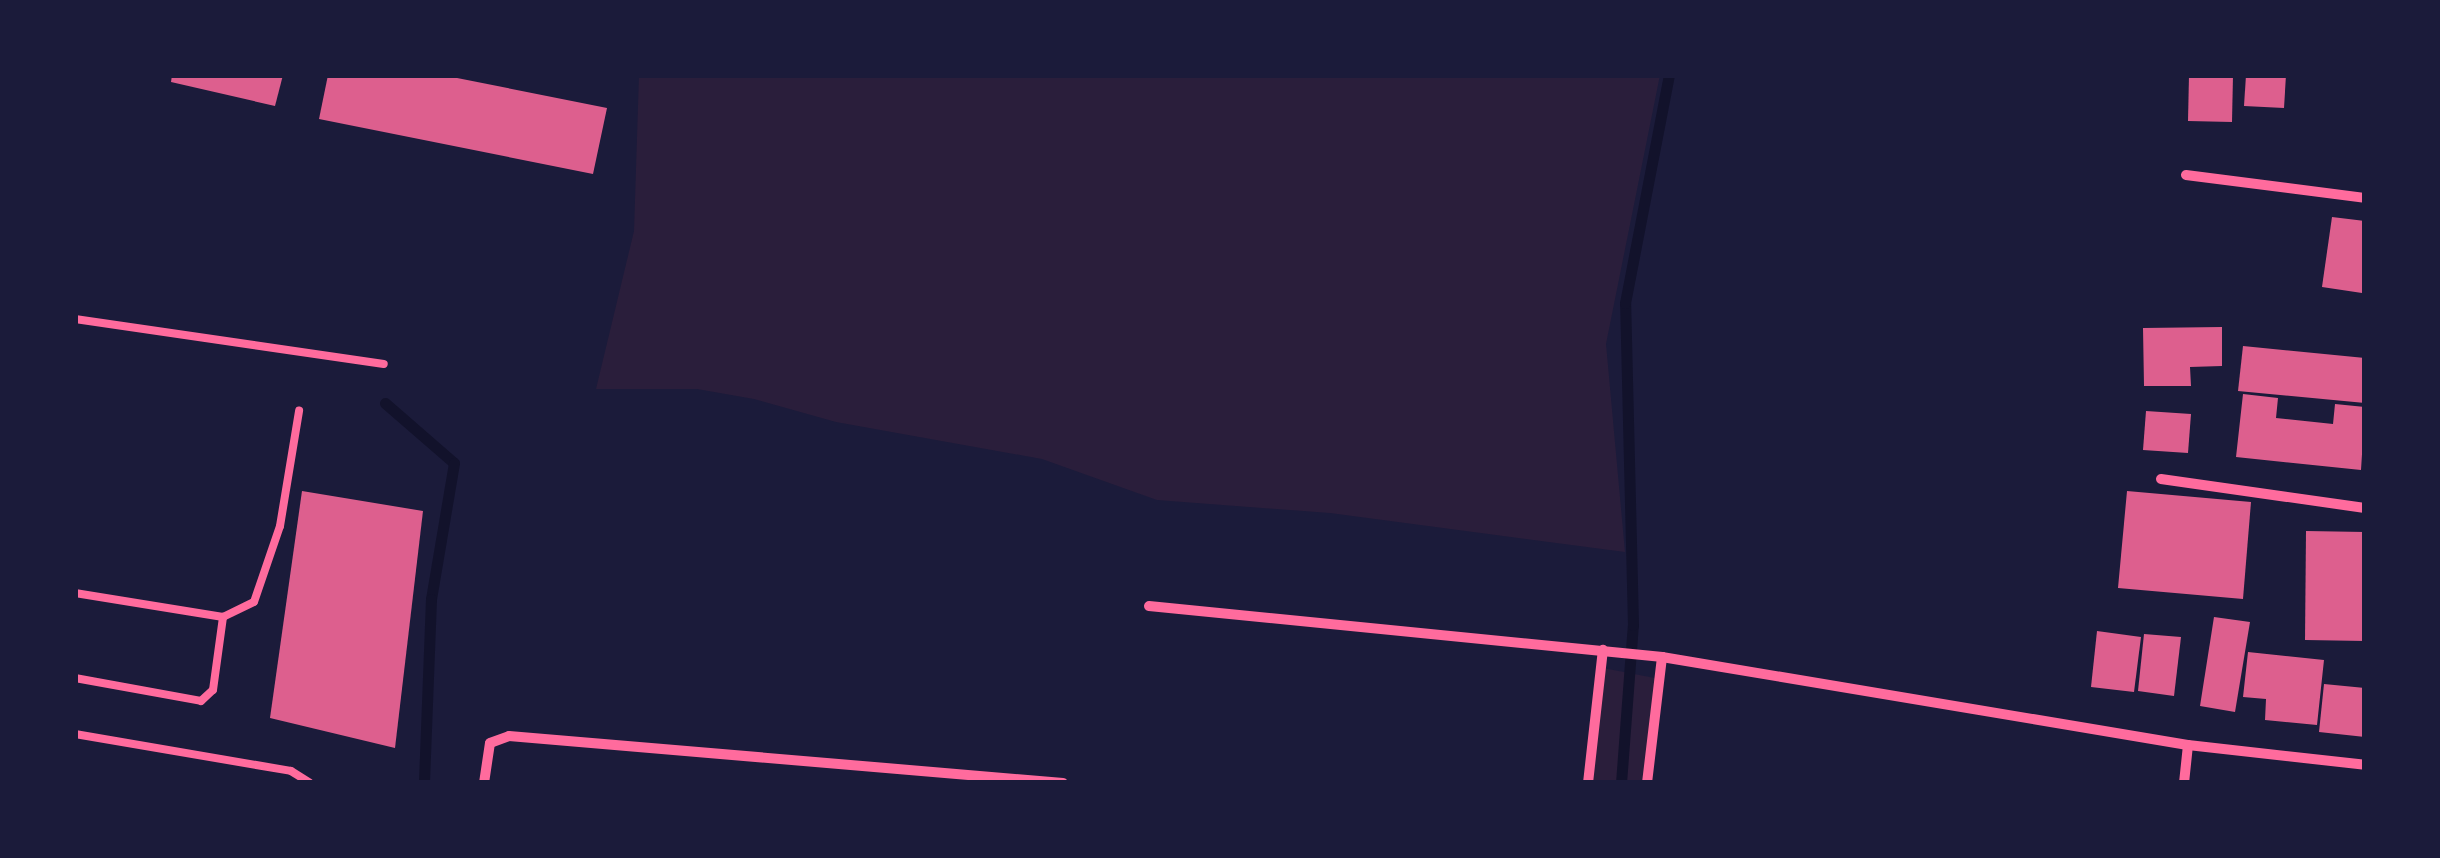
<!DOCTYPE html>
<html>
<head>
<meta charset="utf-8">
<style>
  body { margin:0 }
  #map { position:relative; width:2440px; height:858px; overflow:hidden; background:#1b1b3a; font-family:"Varela Round",sans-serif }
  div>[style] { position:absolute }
  .green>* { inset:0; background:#2a1e3b }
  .stream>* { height:11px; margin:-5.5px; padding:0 5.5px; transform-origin:5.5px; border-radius:5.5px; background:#12122b }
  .building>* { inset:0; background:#dd5f8e }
  .service>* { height:8px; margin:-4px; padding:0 4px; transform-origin:4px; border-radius:4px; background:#ff6b9d }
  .minor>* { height:10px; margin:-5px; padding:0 5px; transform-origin:5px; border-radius:5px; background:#ff6b9d }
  span { translate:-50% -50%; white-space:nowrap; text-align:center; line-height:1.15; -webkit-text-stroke:8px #1b1b3a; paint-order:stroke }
  .frame { position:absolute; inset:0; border:78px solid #1b1b3a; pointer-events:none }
</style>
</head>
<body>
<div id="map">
  <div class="green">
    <div style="clip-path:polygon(639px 75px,1660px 75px,1606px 344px,1625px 552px,1330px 513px,1157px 500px,1042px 459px,836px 422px,754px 399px,697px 389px,596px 389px,634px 231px)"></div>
    <div style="clip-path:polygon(1603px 668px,1660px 679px,1648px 783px,1591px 783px)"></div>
  </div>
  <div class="stream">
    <div style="left:385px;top:403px;width:91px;rotate:41deg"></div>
    <div style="left:454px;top:463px;width:138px;rotate:99.6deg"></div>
    <div style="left:431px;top:599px;width:184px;rotate:92.2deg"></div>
    <div style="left:1621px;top:783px;width:158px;rotate:-85.7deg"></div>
    <div style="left:1633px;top:625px;width:322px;rotate:-91.4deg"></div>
    <div style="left:1625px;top:303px;width:232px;rotate:-79.1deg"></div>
  </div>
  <div class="building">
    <div style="clip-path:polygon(172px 75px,283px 75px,275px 106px,171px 82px)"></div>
    <div style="clip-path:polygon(328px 75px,442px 75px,607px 108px,593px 174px,319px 119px)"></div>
    <div style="clip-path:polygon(2189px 75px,2233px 75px,2232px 122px,2188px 121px)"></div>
    <div style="clip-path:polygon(2246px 75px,2286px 75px,2284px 108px,2244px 106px)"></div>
    <div style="clip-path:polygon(2332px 217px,2365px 221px,2362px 293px,2322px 287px)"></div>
    <div style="clip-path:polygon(2222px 327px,2222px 366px,2190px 367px,2191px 386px,2144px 386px,2143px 328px)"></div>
    <div style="clip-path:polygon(2243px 346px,2365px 358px,2365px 403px,2238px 391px)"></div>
    <div style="clip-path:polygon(2243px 394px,2278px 398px,2276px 418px,2333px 424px,2335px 404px,2365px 407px,2361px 470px,2236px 457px)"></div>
    <div style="clip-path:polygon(2146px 411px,2191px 414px,2188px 453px,2143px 450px)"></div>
    <div style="clip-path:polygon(302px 491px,423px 511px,395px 748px,270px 718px)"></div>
    <div style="clip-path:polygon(2127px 491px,2251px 502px,2243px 599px,2118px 588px)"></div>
    <div style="clip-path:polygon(2306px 531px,2365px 532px,2365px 641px,2305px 640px)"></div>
    <div style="clip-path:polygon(2214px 617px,2250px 622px,2235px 712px,2200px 706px)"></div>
    <div style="clip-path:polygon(2097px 631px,2141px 637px,2134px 692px,2091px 687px)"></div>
    <div style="clip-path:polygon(2144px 634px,2181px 637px,2174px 696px,2138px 691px)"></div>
    <div style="clip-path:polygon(2248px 652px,2324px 660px,2317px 725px,2265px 720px,2266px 699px,2243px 697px)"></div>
    <div style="clip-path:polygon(2324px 684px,2365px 688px,2365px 737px,2319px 732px)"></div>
  </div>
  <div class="service">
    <div style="left:75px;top:319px;width:312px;rotate:8.3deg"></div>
    <div style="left:75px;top:593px;width:150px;rotate:9.2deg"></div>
    <div style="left:223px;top:617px;width:34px;rotate:-26deg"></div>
    <div style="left:254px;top:602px;width:80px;rotate:-71.1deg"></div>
    <div style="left:280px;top:526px;width:117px;rotate:-80.6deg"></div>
    <div style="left:75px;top:678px;width:128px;rotate:10.3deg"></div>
    <div style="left:201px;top:701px;width:16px;rotate:-43deg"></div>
    <div style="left:213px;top:690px;width:74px;rotate:-82.2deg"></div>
    <div style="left:75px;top:734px;width:219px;rotate:9.7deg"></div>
    <div style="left:291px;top:771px;width:22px;rotate:32deg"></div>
  </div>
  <div class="minor">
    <div style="left:2186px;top:175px;width:180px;rotate:7.3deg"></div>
    <div style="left:2161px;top:479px;width:206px;rotate:8.1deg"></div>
    <div style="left:1149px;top:606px;width:516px;rotate:5.68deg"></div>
    <div style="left:1662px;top:657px;width:533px;rotate:9.5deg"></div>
    <div style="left:2188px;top:745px;width:178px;rotate:6.4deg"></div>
    <div style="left:484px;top:783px;width:40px;rotate:-81.5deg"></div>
    <div style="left:490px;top:743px;width:20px;rotate:-20deg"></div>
    <div style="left:509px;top:736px;width:556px;rotate:4.85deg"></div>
    <div style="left:1588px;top:783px;width:134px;rotate:-83.6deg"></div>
    <div style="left:1647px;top:783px;width:127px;rotate:-83.2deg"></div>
    <div style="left:2184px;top:783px;width:38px;rotate:-84deg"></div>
  </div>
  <div class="frame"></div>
</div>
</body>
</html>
